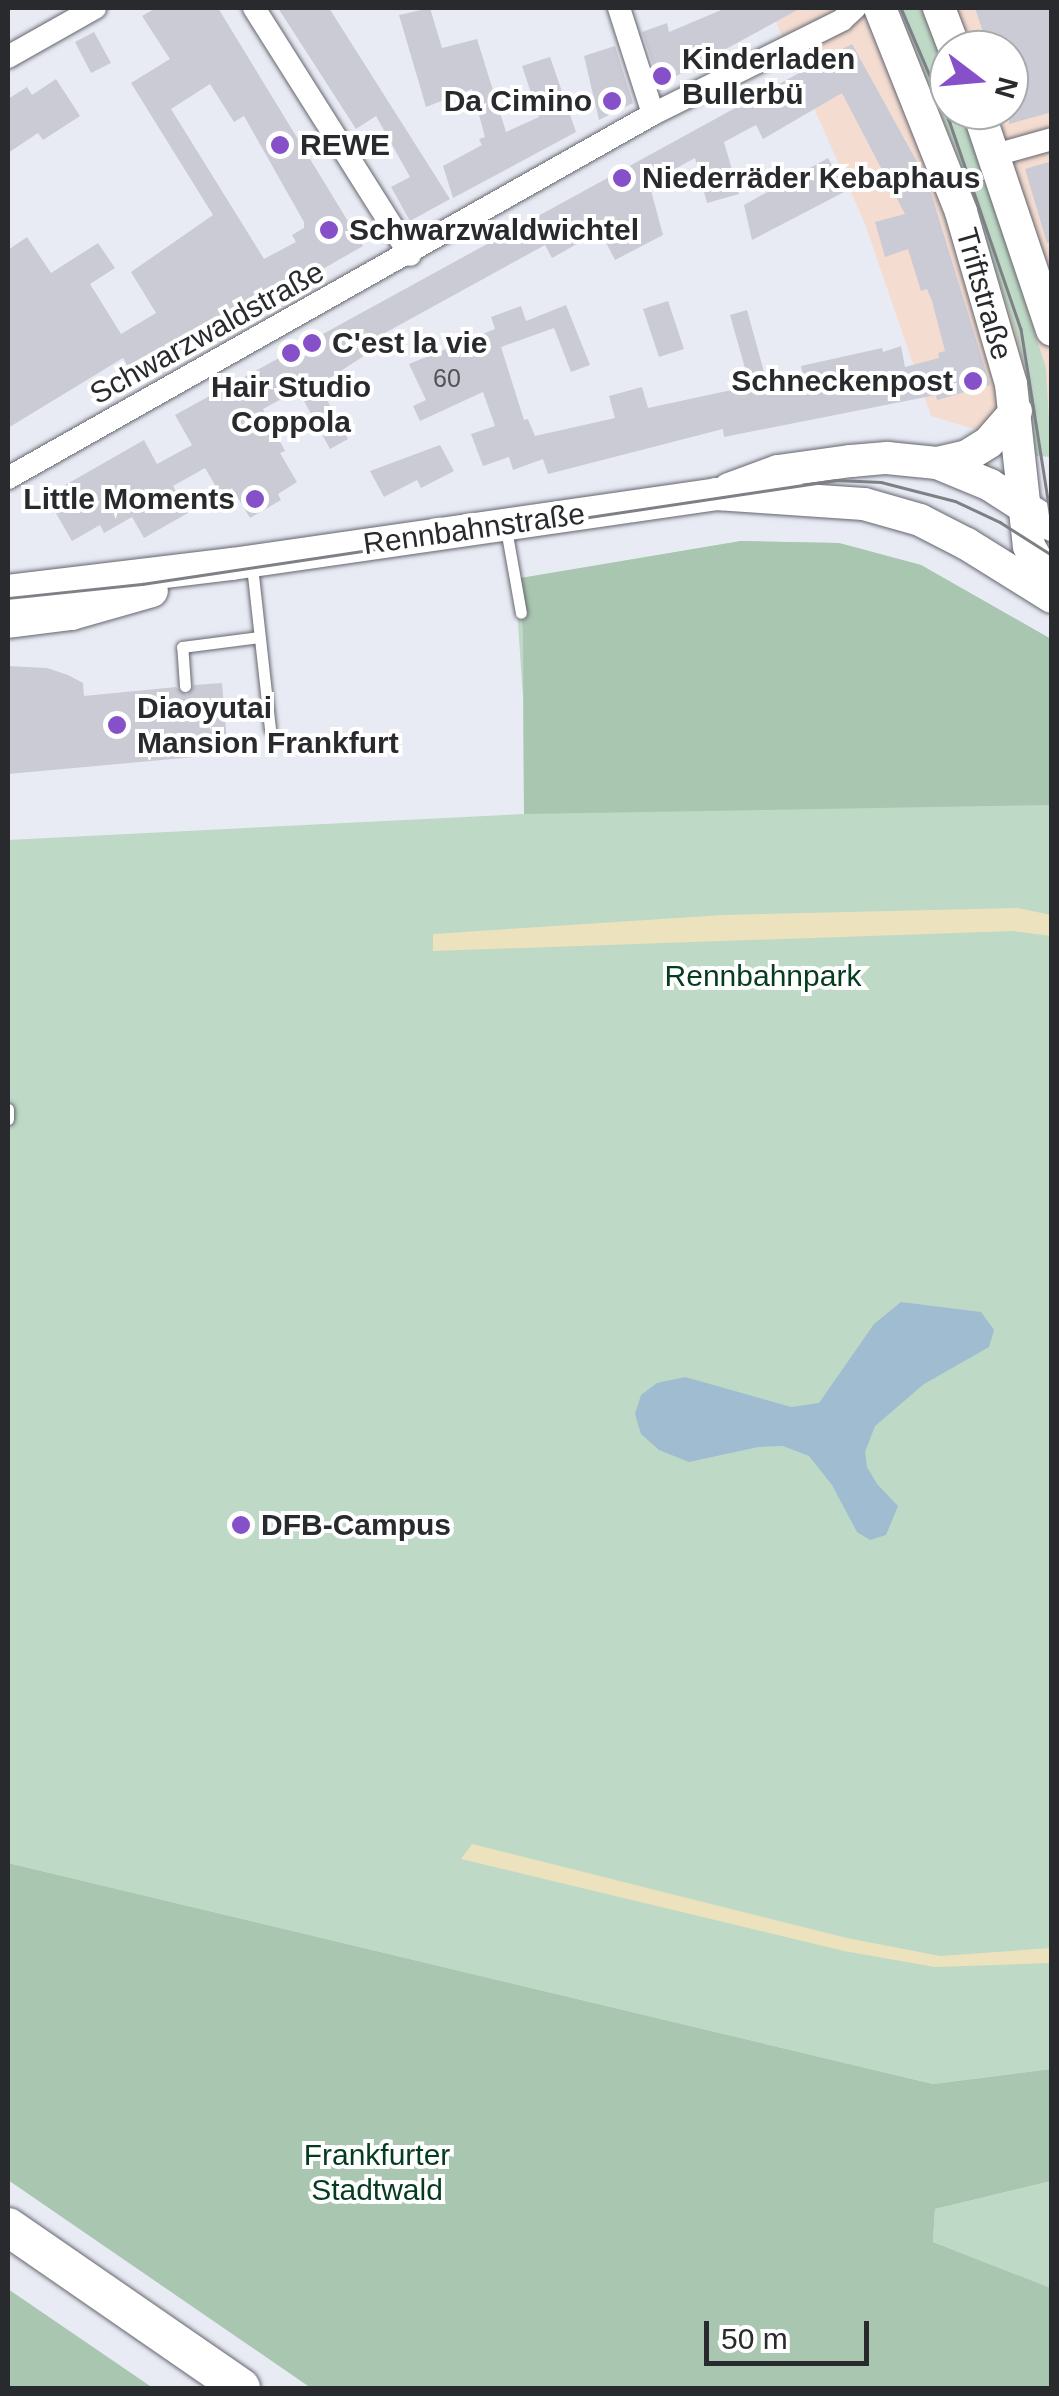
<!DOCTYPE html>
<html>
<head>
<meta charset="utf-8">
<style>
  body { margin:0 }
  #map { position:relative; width:1059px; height:2396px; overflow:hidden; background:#e9ebf4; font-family:Helvetica,sans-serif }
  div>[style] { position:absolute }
  .commercial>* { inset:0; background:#f4dcd1 }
  .green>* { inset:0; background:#bed9c6 }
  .forest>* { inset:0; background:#a9c6b1 }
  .sand>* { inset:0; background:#ece2bd }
  .water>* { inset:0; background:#9fbcd0 }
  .building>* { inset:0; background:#cacbd5 }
  .roads { filter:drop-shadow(0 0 2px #64666e) drop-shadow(0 0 2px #64666e) }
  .lane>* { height:11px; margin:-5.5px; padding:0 5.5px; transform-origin:5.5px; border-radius:5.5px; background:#fff }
  .street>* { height:22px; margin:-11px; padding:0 11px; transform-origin:11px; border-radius:11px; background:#fff }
  .secondary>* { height:32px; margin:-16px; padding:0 16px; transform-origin:16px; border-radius:16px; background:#fff }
  .primary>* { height:38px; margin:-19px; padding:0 19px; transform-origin:19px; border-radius:19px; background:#fff }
  .tram>* { height:2.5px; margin:-1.25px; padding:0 1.25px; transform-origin:1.25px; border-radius:1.25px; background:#7f8086 }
  .dots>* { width:28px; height:28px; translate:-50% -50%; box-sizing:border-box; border:5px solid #fff; border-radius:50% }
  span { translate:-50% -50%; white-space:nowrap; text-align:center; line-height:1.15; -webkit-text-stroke:8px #fff; paint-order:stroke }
  .number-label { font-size:25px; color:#515257 }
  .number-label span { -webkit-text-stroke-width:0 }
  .poi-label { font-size:30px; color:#292a2d; font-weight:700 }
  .left { translate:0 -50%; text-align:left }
  .right { translate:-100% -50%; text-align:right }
  .street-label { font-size:30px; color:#292a2d }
  .park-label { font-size:30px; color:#053b1f }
  .frame { position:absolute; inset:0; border:10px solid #292a2d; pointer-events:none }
  .north { position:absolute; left:929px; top:30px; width:100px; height:100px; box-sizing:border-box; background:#fff; border:2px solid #a9aaab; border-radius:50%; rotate:106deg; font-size:28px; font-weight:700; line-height:40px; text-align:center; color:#292a2d }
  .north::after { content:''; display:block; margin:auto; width:35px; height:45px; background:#8650c8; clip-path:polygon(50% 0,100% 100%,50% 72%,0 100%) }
  .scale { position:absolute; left:704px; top:2321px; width:165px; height:45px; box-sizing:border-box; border:5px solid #292a2d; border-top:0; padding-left:12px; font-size:30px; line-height:35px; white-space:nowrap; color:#292a2d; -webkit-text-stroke:8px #fff; paint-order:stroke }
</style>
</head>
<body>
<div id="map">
  <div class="commercial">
    <div style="clip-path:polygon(evenodd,770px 8px,1051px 8px,1051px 452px,931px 416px,865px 224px,770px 8px,949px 50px,1009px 50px,1009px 110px,949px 110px,949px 50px)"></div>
  </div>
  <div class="green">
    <div style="clip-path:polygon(898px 8px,921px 8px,949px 80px,949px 110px,961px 110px,981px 165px,1046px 368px,1051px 457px,1036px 456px,1026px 374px,1015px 329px,956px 152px)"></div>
    <div style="clip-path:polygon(741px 541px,839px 543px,921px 565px,1051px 639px,1051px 2069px,933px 2084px,8px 1863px,8px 840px,524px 814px,523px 698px,515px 579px)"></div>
    <div style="clip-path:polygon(1051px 2181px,1051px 2288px,933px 2242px,935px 2209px)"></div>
  </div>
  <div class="forest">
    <div style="clip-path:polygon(741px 541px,839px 543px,921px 565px,1051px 639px,1051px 805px,524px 814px,523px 629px,515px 579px)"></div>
    <div style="clip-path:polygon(8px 1863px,933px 2084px,1051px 2069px,1051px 2181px,935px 2209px,933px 2242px,1051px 2288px,1051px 2388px,311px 2388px,8px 2180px)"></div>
    <div style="clip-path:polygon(8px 2289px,153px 2388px,8px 2388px)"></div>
  </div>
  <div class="sand">
    <div style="clip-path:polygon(1018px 908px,1051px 915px,1051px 936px,1013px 931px,433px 951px,433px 934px,723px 915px)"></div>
    <div style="clip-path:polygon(472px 1844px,847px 1938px,940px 1956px,1051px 1948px,1051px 1963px,935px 1967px,844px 1951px,461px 1859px)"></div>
  </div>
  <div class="water">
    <div style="clip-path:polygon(901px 1302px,981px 1312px,994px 1330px,989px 1347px,924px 1384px,875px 1426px,865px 1452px,867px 1467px,877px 1484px,898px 1506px,886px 1535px,870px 1540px,857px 1532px,832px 1485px,809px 1456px,783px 1446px,758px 1447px,689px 1462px,659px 1450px,641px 1434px,635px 1414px,641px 1395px,657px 1383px,685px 1377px,791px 1407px,819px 1403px,874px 1324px)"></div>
  </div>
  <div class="building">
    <div style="clip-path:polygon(evenodd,156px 8px,218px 8px,363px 246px,134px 377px,123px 358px,8px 428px,8px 250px,27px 237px,51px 273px,98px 243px,115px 268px,90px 284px,121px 334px,156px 313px,131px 272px,213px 215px,131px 83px,170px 59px,142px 16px,156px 8px,210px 84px,234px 122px,244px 116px,304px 222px,304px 228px,292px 235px,296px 242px,264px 259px,171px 109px,210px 84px)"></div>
    <div style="clip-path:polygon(278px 8px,329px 8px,450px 199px,410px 221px,391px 187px,410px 177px,376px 116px,356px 129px)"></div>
    <div style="clip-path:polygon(430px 8px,442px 48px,477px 39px,506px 132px,539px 117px,522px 66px,550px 57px,576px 132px,453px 198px,443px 166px,482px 145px,479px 139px,485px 137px,472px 89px,426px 107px,399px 15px)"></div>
    <div style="clip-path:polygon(726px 8px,801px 8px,660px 85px,642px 32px,667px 23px,669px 32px)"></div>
    <div style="clip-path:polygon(975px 8px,1052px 8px,1052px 112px,1009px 124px,1009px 50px,989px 50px)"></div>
    <div style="clip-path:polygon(94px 32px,111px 63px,91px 73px,75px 42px)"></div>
    <div style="clip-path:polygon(852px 44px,927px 180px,990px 385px,937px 400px,936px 395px,724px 437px,723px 429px,548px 474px,543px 459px,513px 470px,509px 457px,483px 466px,471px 434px,495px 426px,483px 392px,420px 421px,413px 406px,426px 400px,409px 364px,495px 329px,491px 317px,521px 306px,526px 321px,566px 305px,590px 365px,571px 372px,554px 328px,501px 347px,524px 420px,528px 419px,535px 436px,615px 418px,609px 396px,642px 387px,648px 408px,750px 386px,730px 315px,747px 310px,767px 383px,803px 376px,801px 366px,882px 348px,883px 352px,901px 346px,905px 367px,939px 358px,938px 353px,945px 351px,932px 301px,927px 289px,921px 291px,908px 249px,885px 257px,875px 222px,905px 214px,842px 93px,763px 139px,756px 125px,724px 142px,739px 194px,707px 203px,695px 158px,649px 183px,663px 235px,615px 260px,600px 231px,552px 258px,545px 245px,363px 345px,367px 354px,319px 385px,348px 439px,330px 449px,298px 390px,263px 409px,285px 451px,280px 453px,297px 482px,278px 494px,281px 500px,250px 518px,232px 488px,221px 495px,205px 468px,173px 486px,188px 513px,144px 538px,132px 517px,104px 533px,100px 525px,72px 541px,46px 496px,144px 440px,157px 464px,192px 445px,175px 415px)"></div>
    <div style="clip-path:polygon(615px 46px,633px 103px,599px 120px,584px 56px)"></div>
    <div style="clip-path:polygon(56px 79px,80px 116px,43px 140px,38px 133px,8px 153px,8px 99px,27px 87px,32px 95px)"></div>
    <div style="clip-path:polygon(828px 158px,846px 191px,752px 240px,744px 205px)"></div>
    <div style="clip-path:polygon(1052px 161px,1052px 243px,1047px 243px,1025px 169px)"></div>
    <div style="clip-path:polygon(668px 301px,684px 349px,659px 357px,643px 309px)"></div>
    <div style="clip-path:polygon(440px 445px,454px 471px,421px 488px,417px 480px,384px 497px,370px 471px)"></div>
    <div style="clip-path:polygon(8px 666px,47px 668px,68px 675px,83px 683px,84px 696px,176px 687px,187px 695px,194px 685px,222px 683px,228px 754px,8px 774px)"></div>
  </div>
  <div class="roads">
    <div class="lane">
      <div style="left:506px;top:529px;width:85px;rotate:79.9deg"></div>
      <div style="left:252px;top:566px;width:164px;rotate:83.7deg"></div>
      <div style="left:185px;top:686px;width:39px;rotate:-94deg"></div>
      <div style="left:182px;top:647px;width:78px;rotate:-7.4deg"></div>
      <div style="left:8px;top:1109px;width:10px;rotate:90deg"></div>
    </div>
    <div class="street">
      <div style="left:254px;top:8px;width:292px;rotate:57.7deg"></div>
      <div style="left:619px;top:8px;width:111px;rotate:72.2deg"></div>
      <div style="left:8px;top:57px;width:100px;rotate:-29.4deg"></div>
      <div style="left:995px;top:155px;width:59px;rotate:-15.7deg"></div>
      <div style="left:8px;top:478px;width:741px;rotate:-29.44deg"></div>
      <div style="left:653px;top:114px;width:211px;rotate:-26.4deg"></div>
      <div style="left:842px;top:20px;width:18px;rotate:-43deg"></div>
    </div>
    <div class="secondary">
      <div style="left:880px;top:8px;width:219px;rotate:68.3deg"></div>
      <div style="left:961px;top:212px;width:179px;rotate:73.8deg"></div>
      <div style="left:1011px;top:384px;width:163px;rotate:83.7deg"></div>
      <div style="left:1029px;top:546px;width:47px;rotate:60.7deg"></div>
      <div style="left:939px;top:8px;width:45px;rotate:69.1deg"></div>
      <div style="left:978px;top:110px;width:232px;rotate:71.4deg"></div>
      <div style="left:937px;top:463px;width:31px;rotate:-13deg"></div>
      <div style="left:967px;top:456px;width:26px;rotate:-32deg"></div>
      <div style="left:989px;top:442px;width:41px;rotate:-48.9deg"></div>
      <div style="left:729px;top:489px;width:52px;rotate:-20.2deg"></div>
      <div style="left:778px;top:471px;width:74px;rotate:-7.8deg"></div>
      <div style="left:851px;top:461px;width:36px;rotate:-5deg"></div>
      <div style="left:887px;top:458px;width:50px;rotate:5.7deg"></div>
      <div style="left:937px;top:463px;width:57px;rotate:22.5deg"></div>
      <div style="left:990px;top:485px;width:74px;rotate:32.8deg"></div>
      <div style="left:8px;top:591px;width:226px;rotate:-6.9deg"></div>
      <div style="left:232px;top:564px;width:489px;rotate:-8.2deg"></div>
      <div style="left:716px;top:494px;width:148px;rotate:3.9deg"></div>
      <div style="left:864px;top:504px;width:58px;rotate:15.9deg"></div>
      <div style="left:920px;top:520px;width:53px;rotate:27.1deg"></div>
      <div style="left:967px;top:544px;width:100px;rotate:31.9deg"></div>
      <div style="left:8px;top:622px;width:64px;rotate:-7.2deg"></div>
      <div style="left:71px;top:614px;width:84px;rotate:-15.9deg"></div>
    </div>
    <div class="primary">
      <div style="left:8px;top:2227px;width:283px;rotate:34.6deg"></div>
    </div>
  </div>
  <div class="tram">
    <div style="left:901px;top:8px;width:125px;rotate:66.9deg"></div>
    <div style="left:950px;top:123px;width:218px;rotate:71deg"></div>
    <div style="left:1021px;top:329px;width:198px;rotate:81deg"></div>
    <div style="left:8px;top:598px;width:135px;rotate:-6deg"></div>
    <div style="left:142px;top:584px;width:702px;rotate:-8.52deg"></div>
    <div style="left:836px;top:480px;width:45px;rotate:2.5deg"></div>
    <div style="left:881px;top:482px;width:76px;rotate:14.4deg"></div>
    <div style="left:955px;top:501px;width:50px;rotate:25deg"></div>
    <div style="left:1000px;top:522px;width:62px;rotate:32.4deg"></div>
  </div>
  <div class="dots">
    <div style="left:662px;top:76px;background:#8650c8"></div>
    <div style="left:612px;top:101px;background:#8650c8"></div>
    <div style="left:280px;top:145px;background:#8650c8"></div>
    <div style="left:622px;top:178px;background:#8650c8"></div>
    <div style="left:329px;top:230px;background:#8650c8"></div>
    <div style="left:312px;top:343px;background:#8650c8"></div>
    <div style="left:291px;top:353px;background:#8650c8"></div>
    <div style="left:973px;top:381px;background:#8650c8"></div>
    <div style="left:255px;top:499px;background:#8650c8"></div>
    <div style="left:117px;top:725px;background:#8650c8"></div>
    <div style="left:241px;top:1525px;background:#8650c8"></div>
  </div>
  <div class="number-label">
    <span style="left:447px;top:378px">60</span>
  </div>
  <div class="poi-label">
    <span class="left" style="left:682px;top:76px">Kinderladen<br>Bullerbü</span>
    <span class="right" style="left:592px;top:101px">Da Cimino</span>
    <span class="left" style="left:300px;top:145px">REWE</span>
    <span class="left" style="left:642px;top:178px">Niederräder Kebaphaus</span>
    <span class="left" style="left:349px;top:230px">Schwarzwaldwichtel</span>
    <span class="left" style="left:332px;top:343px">C'est la vie</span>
    <span class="right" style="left:953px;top:381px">Schneckenpost</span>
    <span style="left:291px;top:404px">Hair Studio<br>Coppola</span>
    <span class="right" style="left:235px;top:499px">Little Moments</span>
    <span class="left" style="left:137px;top:725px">Diaoyutai<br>Mansion Frankfurt</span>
    <span class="left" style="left:261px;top:1525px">DFB-Campus</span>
  </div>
  <div class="street-label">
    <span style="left:984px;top:294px;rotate:74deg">Triftstraße</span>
    <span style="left:207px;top:333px;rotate:-29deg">Schwarzwaldstraße</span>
    <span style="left:474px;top:529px;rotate:-8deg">Rennbahnstraße</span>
  </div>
  <div class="park-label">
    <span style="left:763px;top:976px">Rennbahnpark</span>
    <span style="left:377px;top:2172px">Frankfurter<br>Stadtwald</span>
  </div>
  <div class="frame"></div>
  <div class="north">N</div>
  <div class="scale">50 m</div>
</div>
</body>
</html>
